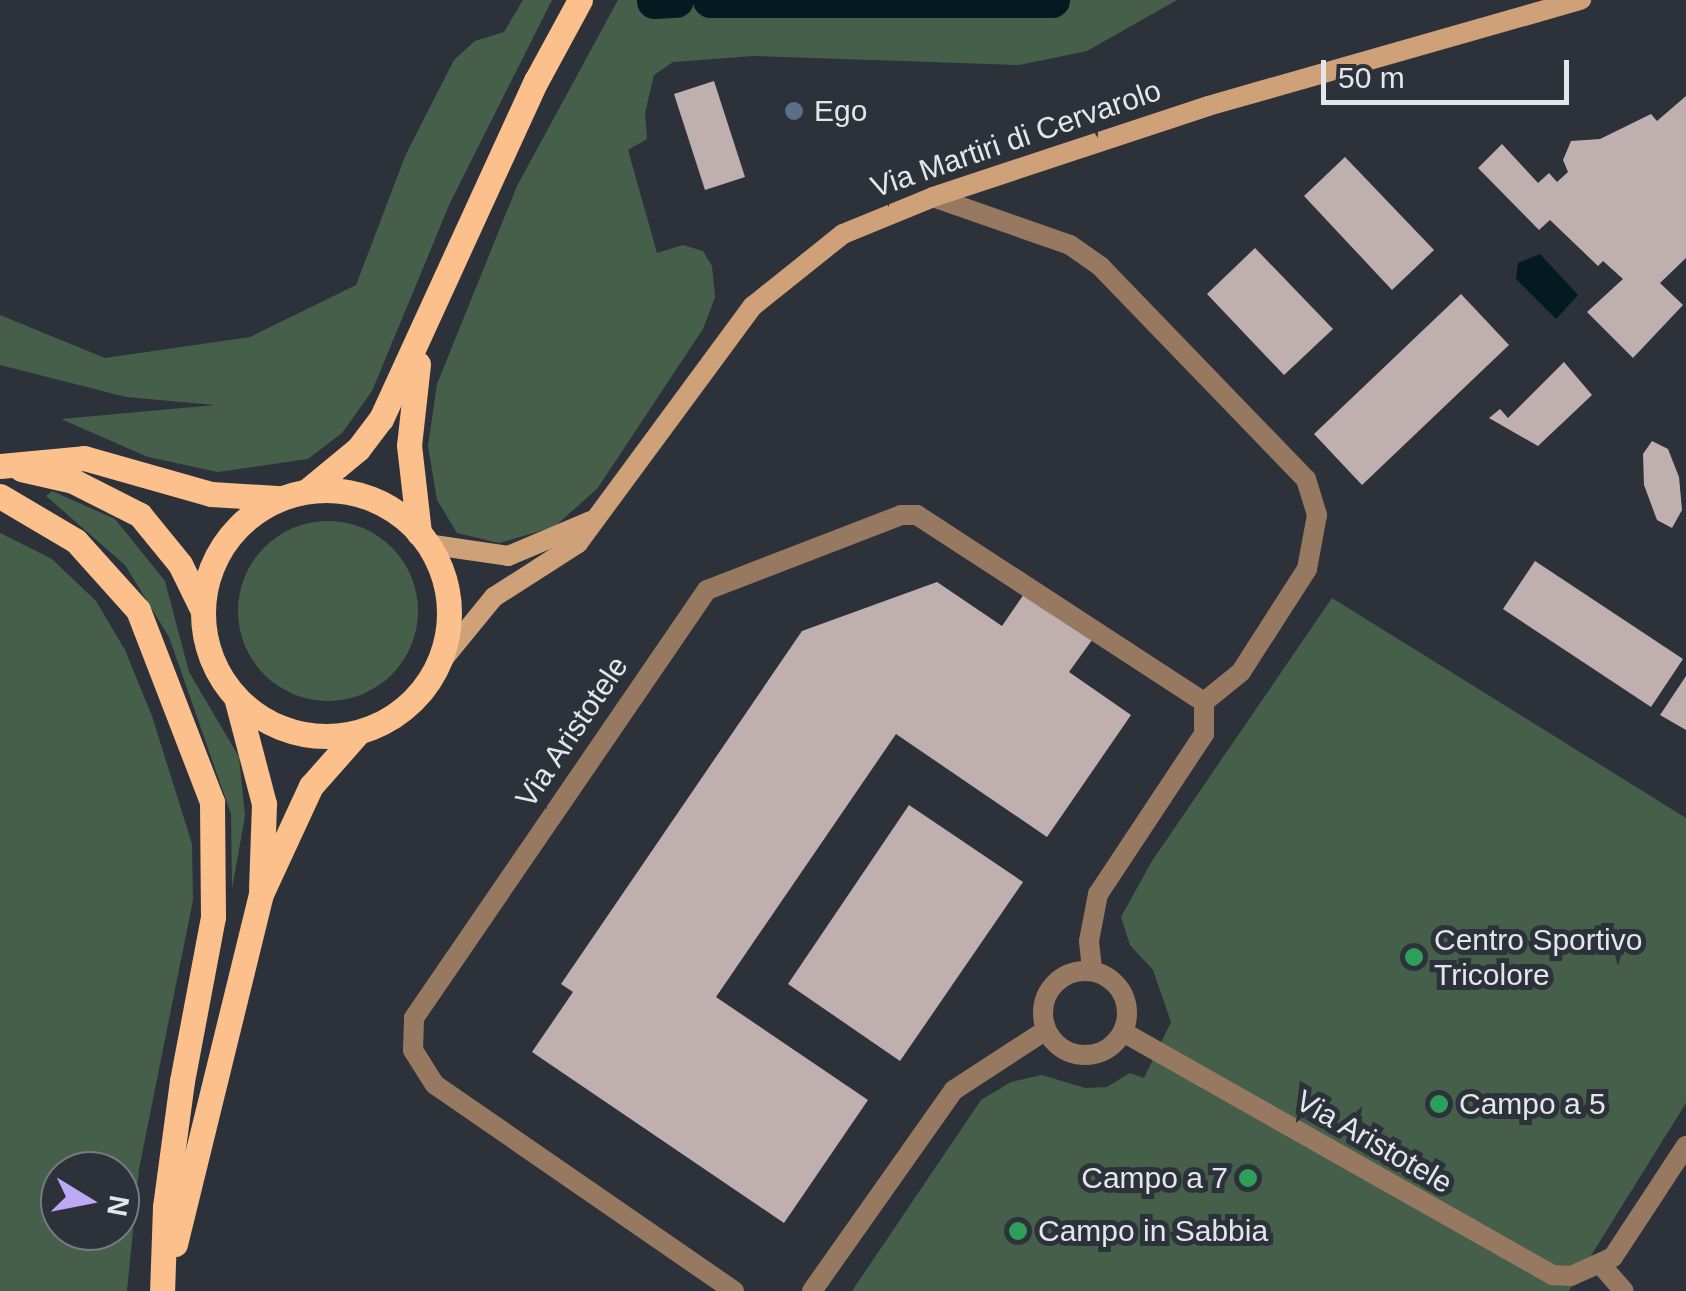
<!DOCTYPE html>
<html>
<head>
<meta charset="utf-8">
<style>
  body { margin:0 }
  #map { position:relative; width:1686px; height:1291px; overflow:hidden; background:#2d323a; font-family:Arial,sans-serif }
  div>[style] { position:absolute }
  .green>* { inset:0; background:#455f4a }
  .round { border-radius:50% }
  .water>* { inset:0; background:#031a21 }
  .canal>* { height:35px; margin:-17.5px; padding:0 17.5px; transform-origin:17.5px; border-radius:17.5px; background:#031a21 }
  .building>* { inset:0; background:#bfb0af }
  .street>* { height:20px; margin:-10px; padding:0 10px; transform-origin:10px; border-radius:10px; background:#967960 }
  .street>.ring { margin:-10px; padding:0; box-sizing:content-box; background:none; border:20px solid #967960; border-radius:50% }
  .secondary>* { height:20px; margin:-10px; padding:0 10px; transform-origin:10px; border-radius:10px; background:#cfa178 }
  .primary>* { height:25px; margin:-12.5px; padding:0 12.5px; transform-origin:12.5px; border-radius:12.5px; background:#fbc08b }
  .primary>.ring { margin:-12.5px; padding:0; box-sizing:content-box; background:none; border:25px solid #fbc08b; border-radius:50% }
  .dots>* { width:28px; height:28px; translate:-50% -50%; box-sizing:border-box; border:5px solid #2d323a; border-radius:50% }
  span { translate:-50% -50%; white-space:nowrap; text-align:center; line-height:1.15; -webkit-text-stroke:10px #2d323a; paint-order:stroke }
  .poi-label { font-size:30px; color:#e3e6ec }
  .left { translate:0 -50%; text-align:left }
  .right { translate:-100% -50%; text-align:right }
  .street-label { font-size:30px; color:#e3e6ec }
  .north { position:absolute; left:40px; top:1151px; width:100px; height:100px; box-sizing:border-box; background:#2d323a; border:2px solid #767a81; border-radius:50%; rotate:100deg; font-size:28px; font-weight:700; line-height:40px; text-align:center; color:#e3e6ec }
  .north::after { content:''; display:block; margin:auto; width:35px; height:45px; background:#bda9f5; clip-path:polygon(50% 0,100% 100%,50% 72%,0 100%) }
  .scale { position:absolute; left:1321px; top:60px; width:248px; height:45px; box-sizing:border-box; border:5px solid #e3e6ec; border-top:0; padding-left:12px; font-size:30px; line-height:35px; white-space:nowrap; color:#e3e6ec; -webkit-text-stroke:8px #2d323a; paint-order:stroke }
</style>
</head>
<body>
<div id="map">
  <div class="green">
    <div style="clip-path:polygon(523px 0,552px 0,450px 203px,372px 391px,342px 433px,308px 459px,218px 472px,148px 457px,61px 419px,215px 405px,126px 397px,0 365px,0 315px,105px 358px,250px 337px,356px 285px,406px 154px,454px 60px,475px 41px,504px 32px)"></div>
    <div style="clip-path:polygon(618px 0,1177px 0,1087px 51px,1019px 65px,753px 56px,673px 62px,654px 75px,645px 113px,647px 139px,628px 150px,657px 253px,683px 245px,703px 251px,712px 266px,715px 297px,703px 329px,597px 489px,554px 527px,499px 543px,457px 533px,437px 500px,428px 446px,437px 384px,517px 186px)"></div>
    <div style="clip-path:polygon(52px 491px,115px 519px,165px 581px,189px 672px,239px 757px,245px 816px,232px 889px,231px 814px,169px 637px,125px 565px,46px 496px)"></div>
    <div class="round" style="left:238px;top:521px;width:180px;height:180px"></div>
    <div style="clip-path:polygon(evenodd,0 533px,52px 559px,96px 601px,125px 650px,152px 716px,192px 844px,193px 900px,139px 1169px,127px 1291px,0 1291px,0 533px,60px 1171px,120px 1171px,120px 1231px,60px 1231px,60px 1171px)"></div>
    <div style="clip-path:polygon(1332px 598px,1686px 818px,1686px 1103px,1569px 1291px,852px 1291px,981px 1100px,1011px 1082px,1042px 1075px,1085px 1088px,1107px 1087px,1130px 1073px,1144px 1078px,1171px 1022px,1153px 970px,1130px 945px,1121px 917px,1152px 861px)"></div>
  </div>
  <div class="water">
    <div style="clip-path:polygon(1540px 254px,1578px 295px,1556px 319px,1516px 279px,1518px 263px)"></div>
  </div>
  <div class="canal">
    <div style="left:710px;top:0;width:342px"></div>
    <div style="left:654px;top:1px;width:22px;rotate:-3deg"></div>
  </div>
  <div class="building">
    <div style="clip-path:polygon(714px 81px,745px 177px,705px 190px,674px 94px)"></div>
    <div style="clip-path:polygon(1686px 96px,1686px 258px,1660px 283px,1683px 305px,1633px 358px,1587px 312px,1623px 279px,1603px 261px,1598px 266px,1550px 220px,1539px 230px,1478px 168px,1502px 144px,1538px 183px,1549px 173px,1557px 182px,1568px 172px,1563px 160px,1571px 141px,1600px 139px,1651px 114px,1657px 121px)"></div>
    <div style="clip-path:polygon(1345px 157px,1434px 250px,1392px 290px,1304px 196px)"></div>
    <div style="clip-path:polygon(1255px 248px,1333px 329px,1284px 375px,1207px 294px)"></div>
    <div style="clip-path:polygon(1461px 294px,1509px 345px,1362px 485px,1314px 434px)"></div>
    <div style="clip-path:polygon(1564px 362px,1592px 395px,1538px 446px,1489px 418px,1500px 409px,1508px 418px)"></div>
    <div style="clip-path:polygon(1652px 441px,1668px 449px,1679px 477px,1682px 510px,1672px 528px,1657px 520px,1644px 485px,1643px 454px)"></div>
    <div style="clip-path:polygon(1535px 561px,1683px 659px,1651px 707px,1503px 609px)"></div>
    <div style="clip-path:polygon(937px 582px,1002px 626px,1024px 594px,1092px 640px,1069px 672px,1131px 715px,1047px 837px,896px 734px,716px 997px,868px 1100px,784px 1223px,532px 1052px,573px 992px,561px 984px,802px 631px)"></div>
    <div style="clip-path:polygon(1686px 676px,1686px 730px,1660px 715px)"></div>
    <div style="clip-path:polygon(909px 805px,1023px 882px,900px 1061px,788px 984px)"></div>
  </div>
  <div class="street">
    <div style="left:933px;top:197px;width:145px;rotate:19.3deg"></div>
    <div style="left:1070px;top:245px;width:38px;rotate:35deg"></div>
    <div style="left:1101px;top:267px;width:295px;rotate:46deg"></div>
    <div style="left:1306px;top:479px;width:38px;rotate:73deg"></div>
    <div style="left:1317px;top:515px;width:55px;rotate:100.5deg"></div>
    <div style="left:1307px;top:569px;width:122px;rotate:122.7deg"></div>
    <div style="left:1241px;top:672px;width:48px;rotate:141deg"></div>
    <div class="ring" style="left:1043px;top:971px;width:64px;height:64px"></div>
    <div style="left:1123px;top:1032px;width:494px;rotate:29.5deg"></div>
    <div style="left:1553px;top:1275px;width:18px;rotate:3deg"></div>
    <div style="left:1571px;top:1276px;width:46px;rotate:-24.3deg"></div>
    <div style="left:1613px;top:1257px;width:133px;rotate:-56.7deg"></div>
    <div style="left:1602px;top:1266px;width:33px;rotate:49deg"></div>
    <div style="left:734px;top:1291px;width:363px;rotate:-145.4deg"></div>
    <div style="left:435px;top:1085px;width:41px;rotate:-122.2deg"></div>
    <div style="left:413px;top:1050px;width:32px;rotate:-88deg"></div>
    <div style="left:414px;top:1018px;width:519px;rotate:-55.61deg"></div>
    <div style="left:707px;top:590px;width:208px;rotate:-21.1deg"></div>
    <div style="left:901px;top:515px;width:16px"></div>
    <div style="left:917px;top:515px;width:343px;rotate:33.1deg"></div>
    <div style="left:1204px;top:702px;width:32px;rotate:90deg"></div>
    <div style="left:1204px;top:734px;width:192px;rotate:123.5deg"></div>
    <div style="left:1098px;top:894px;width:48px;rotate:100.8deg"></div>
    <div style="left:1089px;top:941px;width:30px;rotate:84deg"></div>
    <div style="left:812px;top:1291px;width:246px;rotate:-54.8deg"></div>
    <div style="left:954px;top:1090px;width:110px;rotate:-33.1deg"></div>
  </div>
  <div class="secondary">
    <div style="left:427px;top:544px;width:82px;rotate:8.4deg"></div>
    <div style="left:508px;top:556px;width:90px;rotate:-22.9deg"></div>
    <div style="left:435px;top:669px;width:93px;rotate:-50.7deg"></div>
    <div style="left:494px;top:597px;width:100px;rotate:-32.7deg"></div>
    <div style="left:578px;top:543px;width:295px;rotate:-53.6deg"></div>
    <div style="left:753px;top:306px;width:115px;rotate:-38.7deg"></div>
    <div style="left:843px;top:234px;width:97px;rotate:-22.3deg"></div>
    <div style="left:933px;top:197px;width:290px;rotate:-18.3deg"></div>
    <div style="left:1208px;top:106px;width:388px;rotate:-15.9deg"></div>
  </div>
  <div class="primary">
    <div style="left:418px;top:364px;width:81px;rotate:96.3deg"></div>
    <div style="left:409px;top:445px;width:89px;rotate:83.5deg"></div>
    <div style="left:0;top:466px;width:84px;rotate:-5.4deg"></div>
    <div style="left:84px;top:458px;width:132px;rotate:15.8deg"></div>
    <div style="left:211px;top:494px;width:66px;rotate:3.5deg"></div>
    <div style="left:21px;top:469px;width:53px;rotate:13deg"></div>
    <div style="left:73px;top:481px;width:75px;rotate:26.9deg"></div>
    <div style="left:140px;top:515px;width:63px;rotate:50.8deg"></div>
    <div style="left:180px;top:564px;width:52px;rotate:63.9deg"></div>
    <div class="ring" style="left:203px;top:490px;width:221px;height:221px"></div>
    <div style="left:307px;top:491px;width:66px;rotate:-39.5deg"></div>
    <div style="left:358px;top:449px;width:38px;rotate:-53deg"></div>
    <div style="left:381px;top:419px;width:372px;rotate:-65.4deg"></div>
    <div style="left:536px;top:81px;width:92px;rotate:-61.5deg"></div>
    <div style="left:0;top:496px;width:88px;rotate:30.6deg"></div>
    <div style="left:76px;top:541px;width:93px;rotate:48.1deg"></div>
    <div style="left:138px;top:610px;width:206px;rotate:68.9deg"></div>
    <div style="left:212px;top:802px;width:115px;rotate:89.5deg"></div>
    <div style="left:213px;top:917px;width:167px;rotate:100.7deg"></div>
    <div style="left:182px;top:1081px;width:127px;rotate:97.7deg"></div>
    <div style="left:165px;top:1207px;width:84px;rotate:92deg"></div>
    <div style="left:236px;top:697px;width:111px;rotate:75.3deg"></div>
    <div style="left:264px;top:804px;width:84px;rotate:92deg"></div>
    <div style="left:175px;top:1244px;width:360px;rotate:-76.2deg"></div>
    <div style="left:261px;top:894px;width:119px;rotate:-65.2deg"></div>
    <div style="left:311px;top:786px;width:69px;rotate:-48.5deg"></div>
  </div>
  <div class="dots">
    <div style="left:794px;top:111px;background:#5c6f8a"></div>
    <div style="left:1414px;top:957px;background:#2e9e5b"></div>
    <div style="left:1439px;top:1104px;background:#2e9e5b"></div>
    <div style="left:1248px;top:1178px;background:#2e9e5b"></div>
    <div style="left:1018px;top:1231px;background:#2e9e5b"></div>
  </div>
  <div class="poi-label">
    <span class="left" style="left:814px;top:111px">Ego</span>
    <span class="left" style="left:1434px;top:957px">Centro Sportivo<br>Tricolore</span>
    <span class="left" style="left:1459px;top:1104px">Campo a 5</span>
    <span class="right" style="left:1228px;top:1178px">Campo a 7</span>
    <span class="left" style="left:1038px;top:1231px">Campo in Sabbia</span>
  </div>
  <div class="street-label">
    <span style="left:1016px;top:139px;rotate:-19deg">Via Martiri di Cervarolo</span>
    <span style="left:572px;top:732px;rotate:-56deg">Via Aristotele</span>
    <span style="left:1374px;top:1142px;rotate:30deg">Via Aristotele</span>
  </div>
  <div class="north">N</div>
  <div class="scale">50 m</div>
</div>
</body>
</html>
